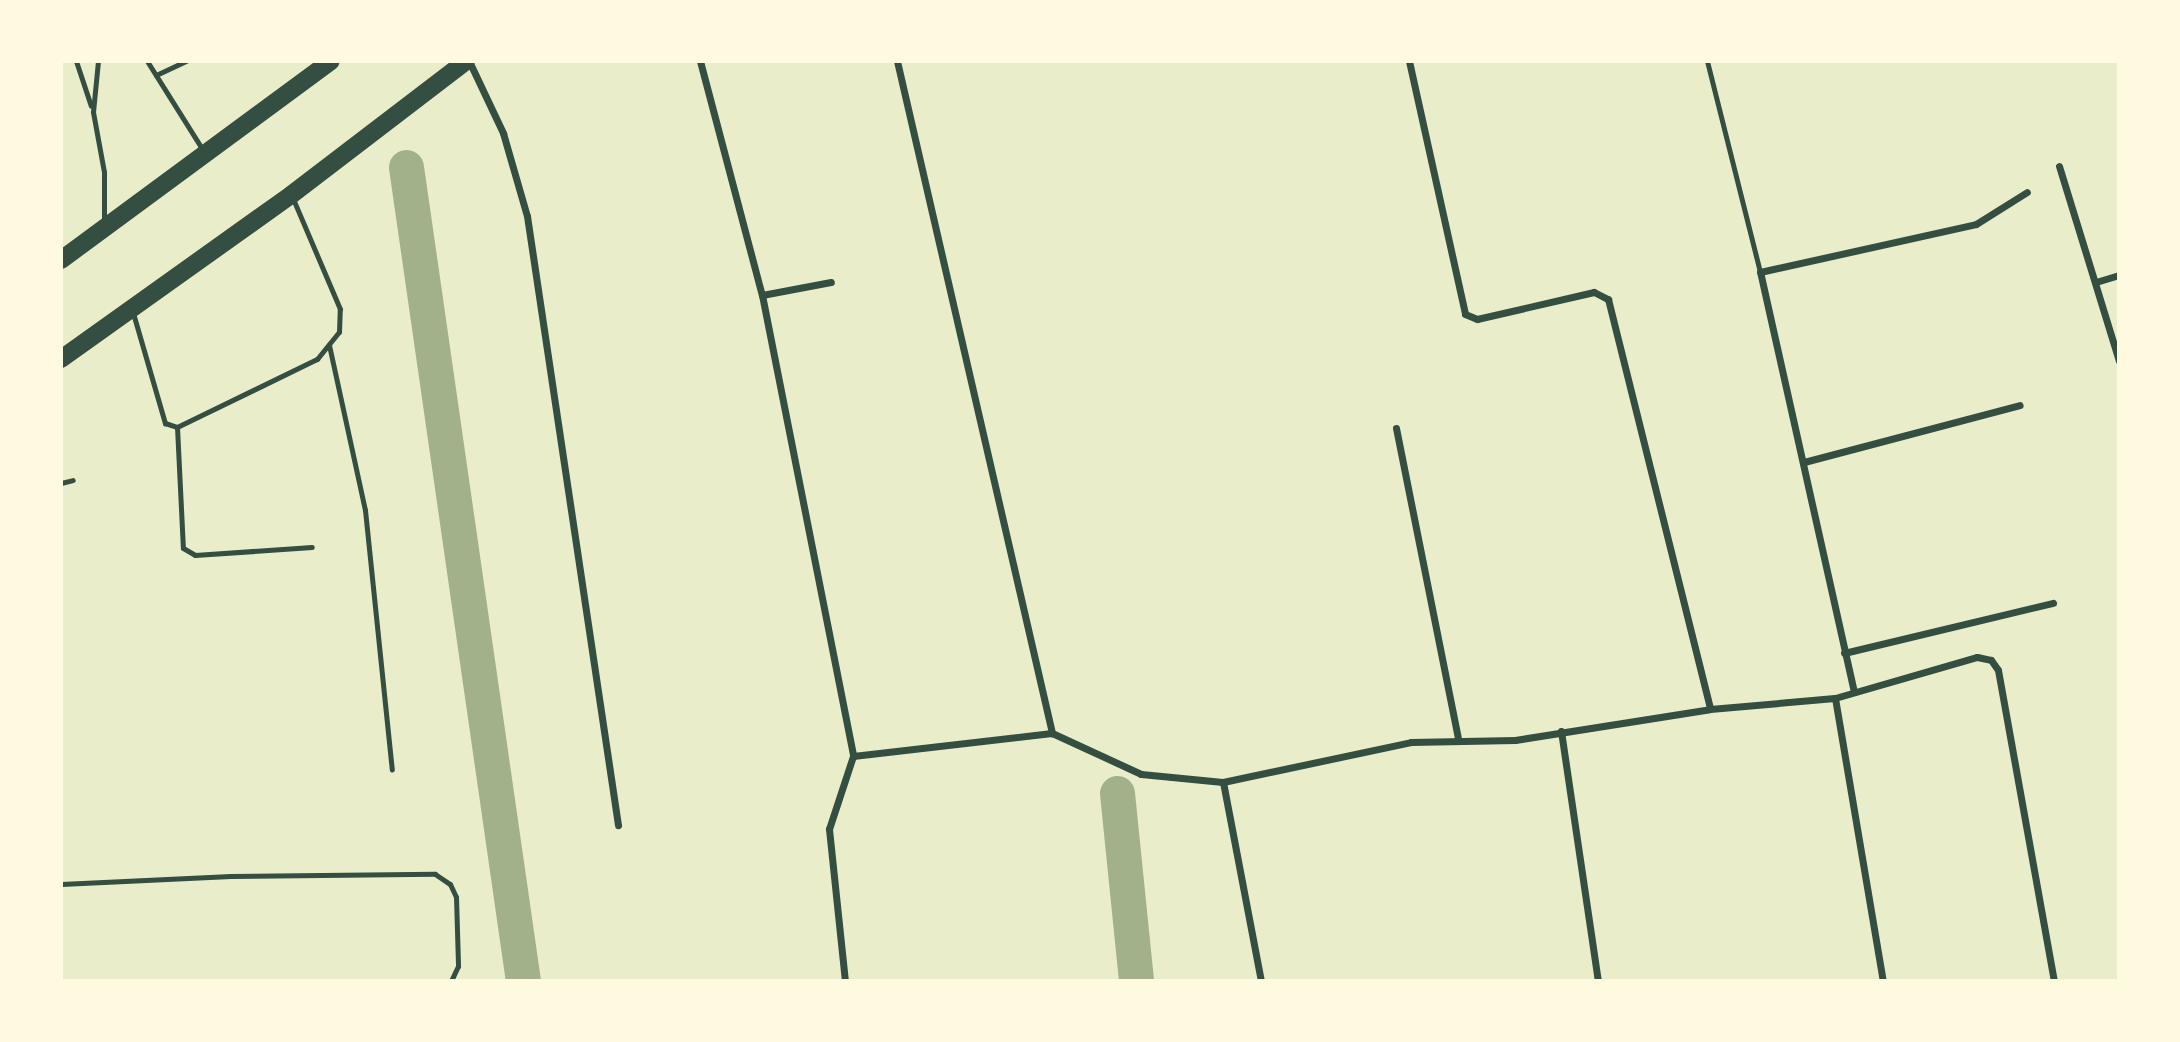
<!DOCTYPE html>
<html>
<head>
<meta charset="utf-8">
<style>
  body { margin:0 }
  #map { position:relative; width:2180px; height:1042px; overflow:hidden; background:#e9edc9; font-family:Ubuntu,sans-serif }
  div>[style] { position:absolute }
  .canal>* { height:35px; margin:-17.5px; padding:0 17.5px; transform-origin:17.5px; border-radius:17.5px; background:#a3b18a }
  .service>* { height:5px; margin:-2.5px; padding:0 2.5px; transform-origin:2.5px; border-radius:2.5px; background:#344e41 }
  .minor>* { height:7px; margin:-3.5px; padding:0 3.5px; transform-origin:3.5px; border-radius:3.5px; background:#344e41 }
  .primary>* { height:18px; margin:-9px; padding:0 9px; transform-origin:9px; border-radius:9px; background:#344e41 }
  span { translate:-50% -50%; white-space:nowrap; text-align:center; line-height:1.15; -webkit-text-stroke:7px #fefae0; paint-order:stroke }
  .frame { position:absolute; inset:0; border:63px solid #fefae0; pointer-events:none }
</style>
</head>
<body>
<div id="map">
  <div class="canal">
    <div style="left:406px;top:167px;width:822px;rotate:81.82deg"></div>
    <div style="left:1117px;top:793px;width:189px;rotate:84.2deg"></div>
  </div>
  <div class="service">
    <div style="left:76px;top:61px;width:47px;rotate:71.6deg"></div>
    <div style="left:98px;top:61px;width:51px;rotate:95.6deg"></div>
    <div style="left:93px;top:112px;width:61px;rotate:79.6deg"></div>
    <div style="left:104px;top:172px;width:50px;rotate:90deg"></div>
    <div style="left:147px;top:61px;width:107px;rotate:57.9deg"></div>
    <div style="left:1707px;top:61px;width:218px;rotate:75.9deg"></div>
    <div style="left:156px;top:75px;width:33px;rotate:-25deg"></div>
    <div style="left:133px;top:313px;width:115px;rotate:73.8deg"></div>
    <div style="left:165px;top:423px;width:13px;rotate:18deg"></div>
    <div style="left:177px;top:427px;width:156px;rotate:-25.9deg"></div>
    <div style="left:317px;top:359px;width:35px;rotate:-51deg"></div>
    <div style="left:339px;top:332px;width:23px;rotate:-88deg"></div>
    <div style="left:340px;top:309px;width:120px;rotate:-113.1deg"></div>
    <div style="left:329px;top:345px;width:169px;rotate:77.7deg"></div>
    <div style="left:365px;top:510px;width:261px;rotate:84.1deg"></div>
    <div style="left:177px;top:427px;width:121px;rotate:87.2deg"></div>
    <div style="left:183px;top:548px;width:14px;rotate:30deg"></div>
    <div style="left:195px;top:555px;width:117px;rotate:-3.9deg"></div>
    <div style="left:61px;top:483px;width:12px;rotate:-14deg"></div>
    <div style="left:61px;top:884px;width:170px;rotate:-2.7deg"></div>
    <div style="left:231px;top:876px;width:204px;rotate:-0.6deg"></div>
    <div style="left:435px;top:874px;width:18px;rotate:34deg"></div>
    <div style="left:450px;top:884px;width:14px;rotate:65deg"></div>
    <div style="left:456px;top:897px;width:69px;rotate:88.3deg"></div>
    <div style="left:458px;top:966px;width:17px;rotate:115deg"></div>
  </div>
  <div class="minor">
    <div style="left:469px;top:61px;width:80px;rotate:64.7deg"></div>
    <div style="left:503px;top:133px;width:86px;rotate:73.9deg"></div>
    <div style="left:527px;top:216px;width:616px;rotate:81.5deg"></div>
    <div style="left:700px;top:61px;width:242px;rotate:75.2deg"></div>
    <div style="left:762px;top:295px;width:470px;rotate:78.8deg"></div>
    <div style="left:853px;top:756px;width:77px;rotate:108.2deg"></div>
    <div style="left:829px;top:829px;width:153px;rotate:84deg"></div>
    <div style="left:897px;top:61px;width:690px;rotate:77.01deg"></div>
    <div style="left:1409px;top:61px;width:259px;rotate:77.5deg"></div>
    <div style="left:1465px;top:314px;width:13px;rotate:23deg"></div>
    <div style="left:1477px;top:319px;width:120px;rotate:-13deg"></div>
    <div style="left:1594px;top:292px;width:16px;rotate:27deg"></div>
    <div style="left:1608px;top:299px;width:422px;rotate:76deg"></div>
    <div style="left:2059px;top:166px;width:204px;rotate:72.9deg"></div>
    <div style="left:2096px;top:282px;width:24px;rotate:-17deg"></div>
    <div style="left:762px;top:295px;width:70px;rotate:-10.7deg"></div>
    <div style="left:1396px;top:428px;width:316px;rotate:78.7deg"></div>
    <div style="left:1804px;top:462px;width:223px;rotate:-14.8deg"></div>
    <div style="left:1844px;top:653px;width:215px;rotate:-13.5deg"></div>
    <div style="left:1854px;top:692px;width:430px;rotate:-102.6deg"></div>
    <div style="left:1760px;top:272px;width:221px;rotate:-12.5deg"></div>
    <div style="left:1976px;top:224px;width:60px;rotate:-32.1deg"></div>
    <div style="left:1835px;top:698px;width:287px;rotate:80.4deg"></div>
    <div style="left:1561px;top:731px;width:253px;rotate:81.6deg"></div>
    <div style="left:853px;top:756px;width:200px;rotate:-6.6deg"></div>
    <div style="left:1052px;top:733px;width:98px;rotate:24.7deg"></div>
    <div style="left:1141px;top:774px;width:82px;rotate:5.6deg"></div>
    <div style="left:1223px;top:782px;width:192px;rotate:-12deg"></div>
    <div style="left:1411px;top:742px;width:104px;rotate:-1.1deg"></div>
    <div style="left:1515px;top:740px;width:197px;rotate:-9deg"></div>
    <div style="left:1710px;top:709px;width:125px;rotate:-5deg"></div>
    <div style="left:1835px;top:698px;width:148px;rotate:-16.1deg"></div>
    <div style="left:1977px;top:657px;width:14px;rotate:12deg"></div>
    <div style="left:1991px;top:660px;width:12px;rotate:55deg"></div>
    <div style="left:1998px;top:670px;width:316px;rotate:79.8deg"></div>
    <div style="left:1223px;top:782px;width:203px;rotate:79.2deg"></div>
  </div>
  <div class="primary">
    <div style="left:61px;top:260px;width:335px;rotate:-36.4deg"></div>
    <div style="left:61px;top:359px;width:282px;rotate:-35.5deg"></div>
    <div style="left:291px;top:195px;width:220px;rotate:-37.4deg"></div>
  </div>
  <div class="frame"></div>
</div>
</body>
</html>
